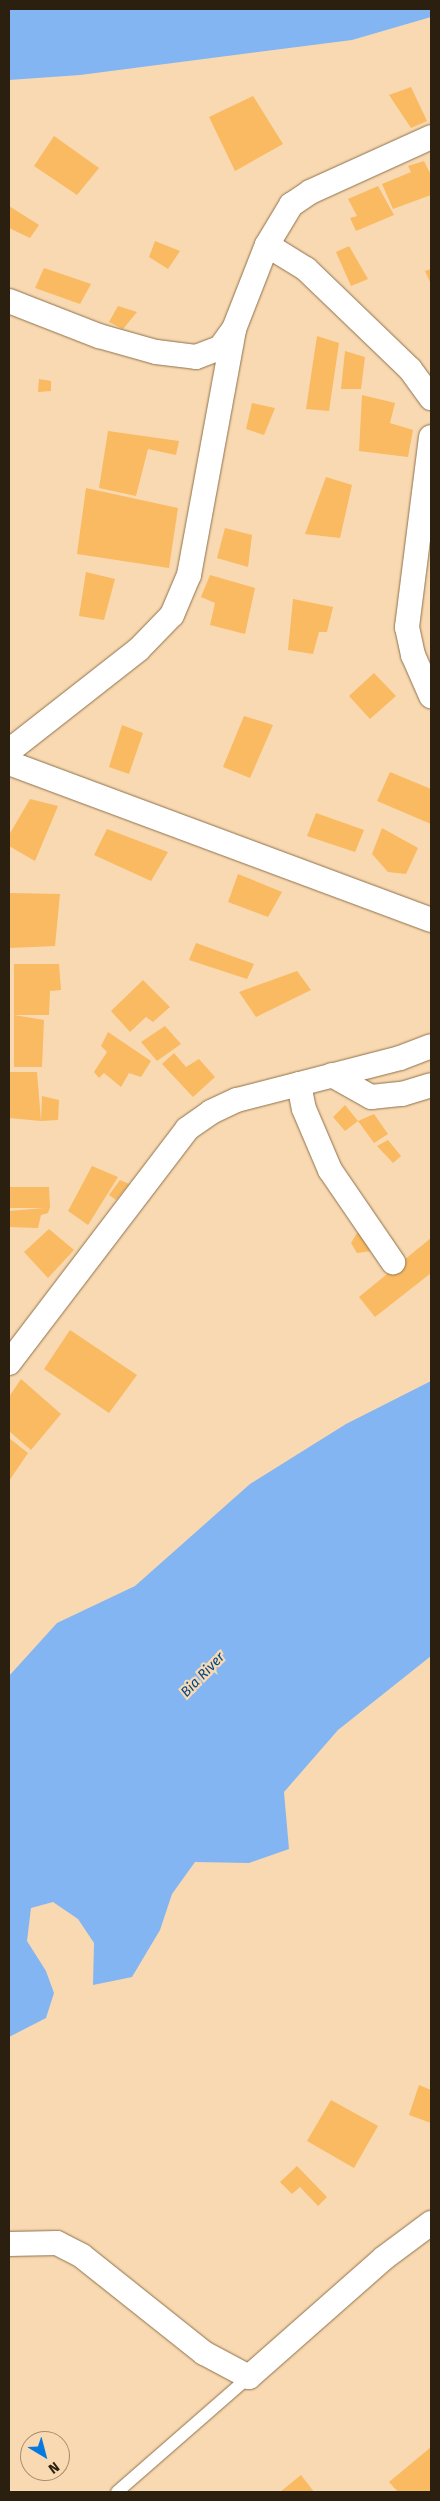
<!DOCTYPE html>
<html>
<head>
<meta charset="utf-8">
<style>
  body { margin:0 }
  #map { position:relative; width:440px; height:2501px; overflow:hidden; background:#f9d9b1; font-family:"Fira Sans",sans-serif }
  div>[style] { position:absolute }
  .water>* { inset:0; background:#83b5f2 }
  .building>* { inset:0; background:#f9ba61 }
  .roads { filter:drop-shadow(0 0 1px #8d714c) drop-shadow(0 0 1px #8d714c) }
  .service>* { height:12px; margin:-6px; padding:0 6px; transform-origin:6px; border-radius:6px; background:#fff }
  .minor>* { height:24px; margin:-12px; padding:0 12px; transform-origin:12px; border-radius:12px; background:#fff }
  span { translate:-50% -50%; white-space:nowrap; text-align:center; line-height:1.15; -webkit-text-stroke:4.5px #f9d9b1; paint-order:stroke }
  .water-label { font-size:14px; color:#004689; font-style:italic }
  .frame { position:absolute; inset:0; border:10px solid #2b1f10; pointer-events:none }
  .north { position:absolute; left:20px; top:2431px; width:50px; height:50px; box-sizing:border-box; background:#f9d9b1; border:1px solid #a78f71; border-radius:50%; rotate:143deg; font-size:14px; font-weight:700; line-height:20px; text-align:center; color:#2b1f10 }
  .north::after { content:''; display:block; margin:auto; width:18px; height:22px; background:#0479e0; clip-path:polygon(50% 0,100% 100%,50% 72%,0 100%) }
</style>
</head>
<body>
<div id="map">
  <div class="water">
    <div style="clip-path:polygon(9px 9px,431px 9px,431px 17px,352px 40px,80px 75px,9px 80px)"></div>
    <div style="clip-path:polygon(431px 1381px,431px 1656px,338px 1730px,284px 1792px,289px 1849px,249px 1863px,195px 1862px,172px 1894px,160px 1930px,132px 1977px,93px 1985px,94px 1943px,78px 1919px,53px 1902px,31px 1908px,27px 1941px,46px 1971px,54px 1993px,46px 2018px,9px 2037px,9px 1676px,57px 1623px,135px 1586px,250px 1484px,346px 1424px)"></div>
  </div>
  <div class="building">
    <div style="clip-path:polygon(411px 87px,427px 121px,411px 128px,389px 95px)"></div>
    <div style="clip-path:polygon(253px 96px,283px 144px,235px 171px,209px 117px)"></div>
    <div style="clip-path:polygon(54px 136px,99px 168px,77px 195px,34px 166px)"></div>
    <div style="clip-path:polygon(424px 161px,431px 175px,431px 195px,393px 209px,382px 184px,411px 172px,408px 166px)"></div>
    <div style="clip-path:polygon(378px 186px,394px 215px,356px 231px,350px 218px,357px 216px,348px 199px)"></div>
    <div style="clip-path:polygon(9px 206px,39px 225px,30px 238px,9px 228px)"></div>
    <div style="clip-path:polygon(155px 241px,180px 251px,168px 269px,149px 257px)"></div>
    <div style="clip-path:polygon(349px 246px,368px 279px,351px 286px,336px 252px)"></div>
    <div style="clip-path:polygon(44px 268px,91px 284px,80px 304px,35px 288px)"></div>
    <div style="clip-path:polygon(431px 269px,431px 284px,425px 271px)"></div>
    <div style="clip-path:polygon(118px 306px,137px 312px,123px 329px,109px 322px)"></div>
    <div style="clip-path:polygon(317px 336px,339px 343px,329px 411px,306px 409px)"></div>
    <div style="clip-path:polygon(345px 351px,365px 357px,361px 389px,341px 389px)"></div>
    <div style="clip-path:polygon(39px 379px,51px 381px,51px 391px,38px 392px)"></div>
    <div style="clip-path:polygon(362px 395px,395px 403px,390px 423px,413px 430px,408px 457px,359px 451px)"></div>
    <div style="clip-path:polygon(252px 403px,275px 408px,264px 435px,246px 429px)"></div>
    <div style="clip-path:polygon(108px 431px,179px 441px,176px 455px,148px 449px,136px 496px,99px 488px)"></div>
    <div style="clip-path:polygon(326px 477px,352px 485px,340px 538px,305px 534px)"></div>
    <div style="clip-path:polygon(86px 488px,178px 508px,169px 568px,77px 554px)"></div>
    <div style="clip-path:polygon(225px 528px,252px 535px,248px 567px,217px 558px)"></div>
    <div style="clip-path:polygon(86px 572px,115px 579px,104px 620px,79px 616px)"></div>
    <div style="clip-path:polygon(210px 575px,255px 588px,245px 634px,210px 625px,215px 603px,201px 597px)"></div>
    <div style="clip-path:polygon(293px 599px,333px 607px,327px 632px,319px 632px,313px 654px,288px 650px)"></div>
    <div style="clip-path:polygon(374px 673px,396px 696px,370px 719px,349px 696px)"></div>
    <div style="clip-path:polygon(244px 716px,273px 725px,250px 778px,223px 767px)"></div>
    <div style="clip-path:polygon(122px 725px,143px 733px,129px 774px,109px 767px)"></div>
    <div style="clip-path:polygon(390px 772px,431px 789px,431px 824px,377px 801px)"></div>
    <div style="clip-path:polygon(30px 799px,58px 806px,35px 861px,9px 846px,9px 835px)"></div>
    <div style="clip-path:polygon(316px 813px,364px 830px,355px 852px,307px 836px)"></div>
    <div style="clip-path:polygon(382px 828px,418px 848px,406px 874px,388px 872px,372px 854px)"></div>
    <div style="clip-path:polygon(107px 829px,168px 852px,151px 881px,94px 855px)"></div>
    <div style="clip-path:polygon(238px 874px,282px 892px,268px 917px,228px 902px)"></div>
    <div style="clip-path:polygon(9px 893px,60px 894px,55px 946px,9px 948px)"></div>
    <div style="clip-path:polygon(196px 943px,254px 964px,247px 979px,189px 960px)"></div>
    <div style="clip-path:polygon(14px 964px,59px 964px,61px 990px,50px 991px,49px 1015px,14px 1015px,44px 1020px,42px 1067px,14px 1067px)"></div>
    <div style="clip-path:polygon(297px 971px,311px 990px,256px 1017px,239px 992px)"></div>
    <div style="clip-path:polygon(143px 980px,170px 1007px,153px 1022px,146px 1017px,130px 1032px,111px 1011px)"></div>
    <div style="clip-path:polygon(165px 1026px,181px 1044px,157px 1061px,141px 1042px)"></div>
    <div style="clip-path:polygon(108px 1032px,151px 1061px,141px 1077px,129px 1073px,121px 1087px,104px 1073px,99px 1078px,94px 1072px,107px 1052px,101px 1046px)"></div>
    <div style="clip-path:polygon(174px 1053px,186px 1067px,199px 1059px,215px 1077px,193px 1097px,162px 1064px)"></div>
    <div style="clip-path:polygon(9px 1072px,37px 1072px,41px 1121px,9px 1118px)"></div>
    <div style="clip-path:polygon(42px 1096px,59px 1100px,58px 1120px,41px 1121px)"></div>
    <div style="clip-path:polygon(345px 1105px,358px 1121px,374px 1114px,388px 1134px,374px 1143px,358px 1121px,345px 1131px,333px 1117px)"></div>
    <div style="clip-path:polygon(388px 1140px,401px 1156px,393px 1163px,377px 1146px)"></div>
    <div style="clip-path:polygon(92px 1166px,118px 1177px,88px 1225px,68px 1211px)"></div>
    <div style="clip-path:polygon(120px 1180px,129px 1184px,116px 1200px,109px 1195px)"></div>
    <div style="clip-path:polygon(9px 1187px,49px 1187px,50px 1207px,48px 1213px,41px 1215px,38px 1228px,9px 1227px,9px 1211px,45px 1208px,9px 1208px)"></div>
    <div style="clip-path:polygon(49px 1229px,74px 1250px,48px 1278px,24px 1252px)"></div>
    <div style="clip-path:polygon(357px 1233px,366px 1234px,372px 1251px,357px 1253px,351px 1243px)"></div>
    <div style="clip-path:polygon(431px 1238px,431px 1273px,375px 1317px,359px 1297px)"></div>
    <div style="clip-path:polygon(70px 1330px,137px 1375px,109px 1413px,44px 1369px)"></div>
    <div style="clip-path:polygon(21px 1379px,61px 1414px,31px 1450px,9px 1431px,9px 1397px)"></div>
    <div style="clip-path:polygon(9px 1438px,28px 1453px,9px 1481px)"></div>
    <div style="clip-path:polygon(419px 2085px,431px 2090px,431px 2123px,409px 2115px)"></div>
    <div style="clip-path:polygon(331px 2100px,378px 2126px,354px 2168px,307px 2141px)"></div>
    <div style="clip-path:polygon(297px 2166px,327px 2197px,318px 2206px,300px 2187px,292px 2194px,280px 2182px)"></div>
    <div style="clip-path:polygon(431px 2447px,431px 2492px,398px 2492px,389px 2482px)"></div>
    <div style="clip-path:polygon(301px 2475px,314px 2492px,280px 2492px)"></div>
  </div>
  <div class="roads">
    <div class="service">
      <div style="left:117px;top:2492px;width:175px;rotate:-41.1deg"></div>
    </div>
    <div class="minor">
      <div style="left:267px;top:245px;width:46px;rotate:31.6deg"></div>
      <div style="left:306px;top:269px;width:144px;rotate:43.9deg"></div>
      <div style="left:410px;top:369px;width:36px;rotate:54deg"></div>
      <div style="left:9px;top:301px;width:97px;rotate:21.3deg"></div>
      <div style="left:99px;top:336px;width:59px;rotate:15.7deg"></div>
      <div style="left:156px;top:352px;width:40px;rotate:7.1deg"></div>
      <div style="left:196px;top:357px;width:26px;rotate:-21deg"></div>
      <div style="left:220px;top:348px;width:24px;rotate:-54deg"></div>
      <div style="left:234px;top:329px;width:90px;rotate:-68.6deg"></div>
      <div style="left:267px;top:245px;width:47px;rotate:-59deg"></div>
      <div style="left:291px;top:205px;width:23px;rotate:-34deg"></div>
      <div style="left:310px;top:192px;width:133px;rotate:-24.4deg"></div>
      <div style="left:431px;top:437px;width:192px;rotate:97.2deg"></div>
      <div style="left:407px;top:627px;width:29px;rotate:78deg"></div>
      <div style="left:413px;top:655px;width:45px;rotate:66.3deg"></div>
      <div style="left:9px;top:751px;width:165px;rotate:-38.1deg"></div>
      <div style="left:139px;top:649px;width:47px;rotate:-45.9deg"></div>
      <div style="left:172px;top:615px;width:43px;rotate:-67deg"></div>
      <div style="left:189px;top:575px;width:249px;rotate:-79.6deg"></div>
      <div style="left:9px;top:763px;width:450px;rotate:20.4deg"></div>
      <div style="left:332px;top:1075px;width:45px;rotate:29.4deg"></div>
      <div style="left:371px;top:1097px;width:31px;rotate:-6deg"></div>
      <div style="left:402px;top:1094px;width:30px;rotate:-17deg"></div>
      <div style="left:299px;top:1084px;width:25px;rotate:79deg"></div>
      <div style="left:304px;top:1109px;width:66px;rotate:66.9deg"></div>
      <div style="left:330px;top:1170px;width:112px;rotate:55.6deg"></div>
      <div style="left:9px;top:1363px;width:294px;rotate:-52.7deg"></div>
      <div style="left:187px;top:1129px;width:29px;rotate:-35deg"></div>
      <div style="left:211px;top:1112px;width:29px;rotate:-25deg"></div>
      <div style="left:237px;top:1100px;width:168px;rotate:-14.4deg"></div>
      <div style="left:400px;top:1058px;width:33px;rotate:-21deg"></div>
      <div style="left:9px;top:2244px;width:48px;rotate:-1.2deg"></div>
      <div style="left:57px;top:2243px;width:28px;rotate:27deg"></div>
      <div style="left:82px;top:2256px;width:156px;rotate:38.5deg"></div>
      <div style="left:204px;top:2353px;width:51px;rotate:28.1deg"></div>
      <div style="left:249px;top:2377px;width:180px;rotate:-41.4deg"></div>
      <div style="left:384px;top:2258px;width:59px;rotate:-36.7deg"></div>
    </div>
  </div>
  <div class="water-label">
    <span style="left:203px;top:1675px;rotate:-46deg">Bia River</span>
  </div>
  <div class="frame"></div>
  <div class="north">N</div>
</div>
</body>
</html>
